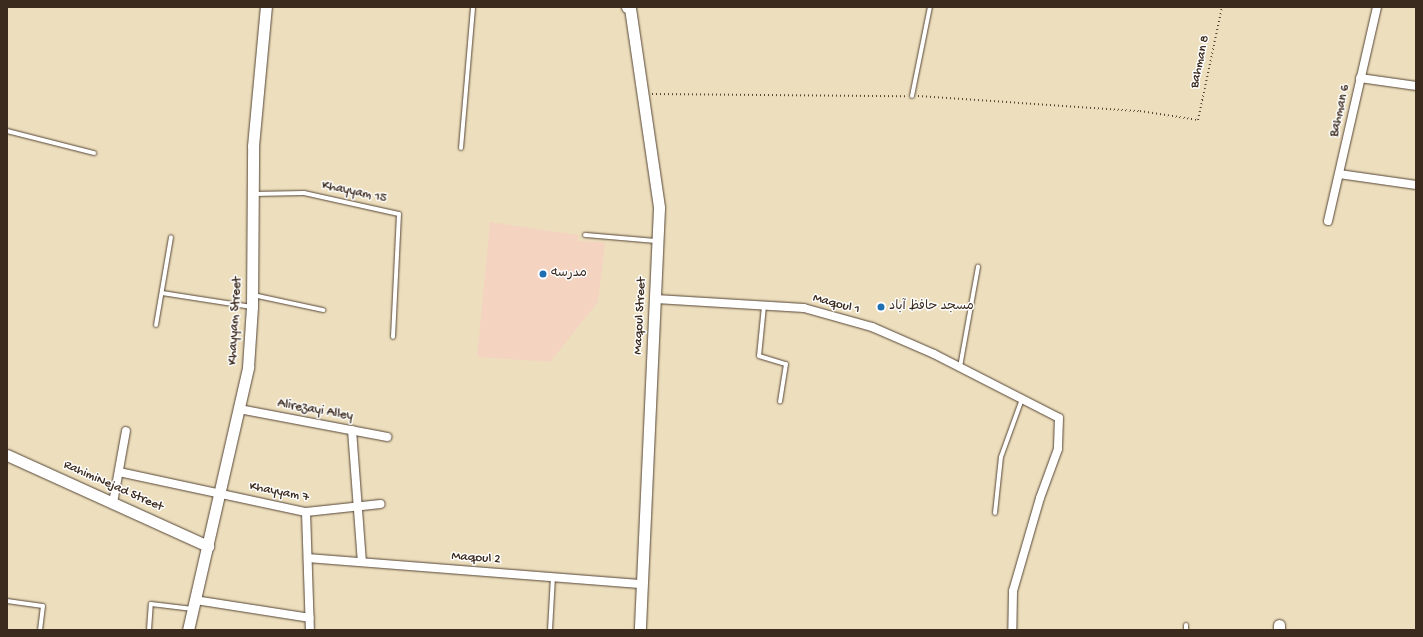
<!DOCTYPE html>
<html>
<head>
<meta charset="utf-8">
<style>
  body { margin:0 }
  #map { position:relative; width:1423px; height:637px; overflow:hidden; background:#eddfbd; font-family:"Gochi Hand","Playpen Sans Arabic",sans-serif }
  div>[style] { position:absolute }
  .built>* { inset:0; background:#f4d3c1 }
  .path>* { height:2px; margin-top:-1px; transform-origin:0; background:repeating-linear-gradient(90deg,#564536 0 1px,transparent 0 4px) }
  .roads { filter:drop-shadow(0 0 1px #564536) drop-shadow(0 0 1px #564536) }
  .service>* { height:4px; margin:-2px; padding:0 2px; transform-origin:2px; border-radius:2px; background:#fff }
  .minor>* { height:8px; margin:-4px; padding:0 4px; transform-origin:4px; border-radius:4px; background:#fff }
  .tertiary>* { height:11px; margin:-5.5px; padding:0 5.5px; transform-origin:5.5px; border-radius:5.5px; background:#fff }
  .dots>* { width:11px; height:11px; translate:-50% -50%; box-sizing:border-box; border:2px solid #fff; border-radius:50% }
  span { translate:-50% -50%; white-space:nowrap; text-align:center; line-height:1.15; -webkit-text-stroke:3px #fff; paint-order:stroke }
  .street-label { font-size:13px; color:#3b2a1e }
  .poi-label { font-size:13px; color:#3b2a1e }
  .left { translate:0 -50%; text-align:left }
  .frame { position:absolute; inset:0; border:8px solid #3b2a1e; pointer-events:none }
</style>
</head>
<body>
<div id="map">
  <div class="built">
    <div style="clip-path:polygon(490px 222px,578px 235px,578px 241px,603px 242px,605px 245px,598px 302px,550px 362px,477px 357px)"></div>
  </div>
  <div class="path">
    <div style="left:652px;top:94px;width:254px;rotate:0.5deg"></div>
    <div style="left:918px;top:96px;width:223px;rotate:3.9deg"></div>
    <div style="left:1140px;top:111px;width:59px;rotate:8.8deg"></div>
    <div style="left:1198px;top:120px;width:116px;rotate:-78deg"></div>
  </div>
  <div class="roads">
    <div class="service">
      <div style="left:912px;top:96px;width:91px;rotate:-78.6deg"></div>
      <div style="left:7px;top:131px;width:90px;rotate:14.2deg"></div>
      <div style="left:461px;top:148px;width:142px;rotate:-85.1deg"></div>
      <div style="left:253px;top:194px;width:51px;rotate:-1.1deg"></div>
      <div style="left:304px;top:193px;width:97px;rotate:12.5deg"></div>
      <div style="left:399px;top:214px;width:123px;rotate:92.8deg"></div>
      <div style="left:585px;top:235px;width:72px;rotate:4.8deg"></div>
      <div style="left:162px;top:293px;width:91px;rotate:8.8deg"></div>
      <div style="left:253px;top:295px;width:72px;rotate:12.1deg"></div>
      <div style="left:764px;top:306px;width:50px;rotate:95.7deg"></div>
      <div style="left:759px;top:356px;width:28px;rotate:17deg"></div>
      <div style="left:786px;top:364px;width:38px;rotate:99deg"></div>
      <div style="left:156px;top:325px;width:89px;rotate:-80.3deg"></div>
      <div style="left:960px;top:367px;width:102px;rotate:-79.8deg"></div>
      <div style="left:995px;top:513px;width:56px;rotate:-83.9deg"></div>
      <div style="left:1001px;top:457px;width:62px;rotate:-70.1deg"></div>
      <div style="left:7px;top:601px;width:36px;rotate:8deg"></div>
      <div style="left:43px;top:606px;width:24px;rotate:97deg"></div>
      <div style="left:149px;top:630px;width:26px;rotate:-86deg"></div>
      <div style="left:151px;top:604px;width:42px;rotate:6.8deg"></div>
      <div style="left:550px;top:630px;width:53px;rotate:-86.8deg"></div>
      <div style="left:1186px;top:630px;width:5px;rotate:-90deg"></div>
    </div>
    <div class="minor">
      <div style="left:1360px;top:78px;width:57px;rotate:8.1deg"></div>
      <div style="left:1339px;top:174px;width:78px;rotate:8.1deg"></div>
      <div style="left:1328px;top:221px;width:220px;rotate:-77.1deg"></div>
      <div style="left:656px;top:299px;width:148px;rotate:3.5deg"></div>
      <div style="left:804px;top:308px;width:71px;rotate:15.6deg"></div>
      <div style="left:872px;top:327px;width:68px;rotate:23.5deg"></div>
      <div style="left:934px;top:354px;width:140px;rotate:27.1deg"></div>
      <div style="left:1059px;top:418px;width:31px;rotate:92deg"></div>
      <div style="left:1058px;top:449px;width:52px;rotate:110.2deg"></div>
      <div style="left:1040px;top:498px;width:97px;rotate:106.2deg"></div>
      <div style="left:1013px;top:591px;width:39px;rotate:91deg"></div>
      <div style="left:239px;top:409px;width:151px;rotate:10.7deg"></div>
      <div style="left:352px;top:430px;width:132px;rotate:85.7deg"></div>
      <div style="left:119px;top:472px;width:191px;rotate:12.1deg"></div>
      <div style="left:306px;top:512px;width:75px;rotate:-6.1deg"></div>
      <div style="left:113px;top:503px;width:73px;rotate:-79.8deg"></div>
      <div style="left:306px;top:512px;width:118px;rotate:88.1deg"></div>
      <div style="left:308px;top:558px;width:335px;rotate:4.5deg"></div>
      <div style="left:195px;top:600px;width:116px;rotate:8.9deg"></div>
    </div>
    <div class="tertiary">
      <div style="left:627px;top:7px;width:3px;rotate:18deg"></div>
      <div style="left:630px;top:8px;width:202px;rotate:81.7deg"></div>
      <div style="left:659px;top:208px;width:422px;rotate:92.6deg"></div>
      <div style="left:7px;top:455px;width:221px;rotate:24.4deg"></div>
      <div style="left:188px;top:630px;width:270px;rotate:-77.1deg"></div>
      <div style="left:248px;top:367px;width:60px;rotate:-86.2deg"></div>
      <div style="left:252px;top:307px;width:161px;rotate:-89.6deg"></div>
      <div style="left:253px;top:146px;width:140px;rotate:-84.7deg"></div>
      <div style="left:1279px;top:630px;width:5px;rotate:-90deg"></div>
    </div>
  </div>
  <div class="dots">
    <div style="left:543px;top:274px;background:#1f6fb2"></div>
    <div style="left:881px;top:307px;background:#1f6fb2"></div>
  </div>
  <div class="street-label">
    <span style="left:1201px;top:62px;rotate:-78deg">Bahman 8</span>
    <span style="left:1341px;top:111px;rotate:-77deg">Bahman 6</span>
    <span style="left:354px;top:193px;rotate:12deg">Khayyam 15</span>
    <span style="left:836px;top:305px;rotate:15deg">Maqoul 1</span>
    <span style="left:641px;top:316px;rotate:-87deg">Maqoul Street</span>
    <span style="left:236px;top:321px;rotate:-87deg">Khayyam Street</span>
    <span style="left:315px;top:411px;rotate:10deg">Alirezayi Alley</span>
    <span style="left:113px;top:487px;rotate:24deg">RahimiNejad Street</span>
    <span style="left:279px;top:493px;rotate:11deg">Khayyam 7</span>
    <span style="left:476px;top:559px;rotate:4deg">Maqoul 2</span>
  </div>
  <div class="poi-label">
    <span class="left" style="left:551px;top:274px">مدرسه</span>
    <span class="left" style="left:889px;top:307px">مسجد حافظ آباد</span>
  </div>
  <div class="frame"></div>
</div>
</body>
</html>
